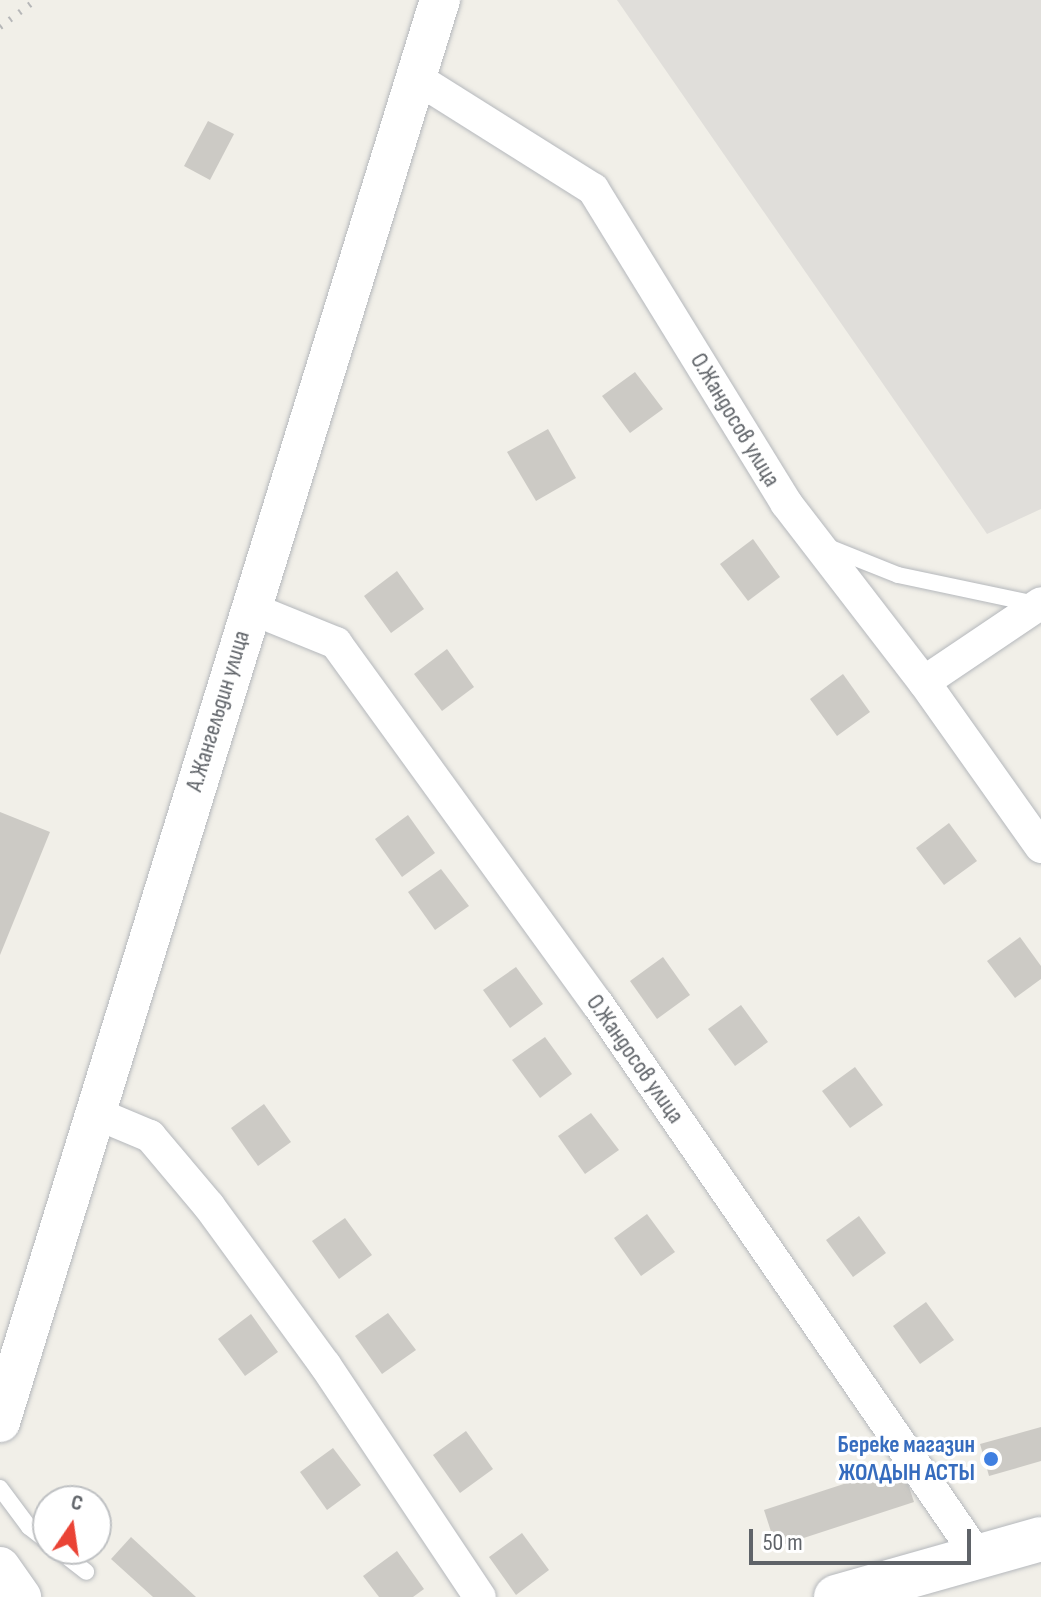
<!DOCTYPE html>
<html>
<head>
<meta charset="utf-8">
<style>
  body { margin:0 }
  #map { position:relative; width:1041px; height:1597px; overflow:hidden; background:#f1efe8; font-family:"Sofia Sans Condensed",sans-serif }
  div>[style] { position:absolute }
  .industrial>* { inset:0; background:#e0deda }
  .building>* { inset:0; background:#cccac5 }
  .roads { filter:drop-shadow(0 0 2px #b5b8bc) drop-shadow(0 0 2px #b5b8bc) }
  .service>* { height:16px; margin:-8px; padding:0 8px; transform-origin:8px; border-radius:8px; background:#fff }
  .minor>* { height:32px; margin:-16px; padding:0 16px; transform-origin:16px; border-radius:16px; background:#fff }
  .tertiary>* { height:40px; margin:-20px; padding:0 20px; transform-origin:20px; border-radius:20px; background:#fff }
  .secondary>* { height:44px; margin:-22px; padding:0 22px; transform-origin:22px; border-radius:22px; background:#fff }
  .rail>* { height:6px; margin-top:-3px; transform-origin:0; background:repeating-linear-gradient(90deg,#b6b7b8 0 2px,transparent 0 12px) }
  .dots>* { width:22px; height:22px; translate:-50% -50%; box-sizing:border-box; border:4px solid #fff; border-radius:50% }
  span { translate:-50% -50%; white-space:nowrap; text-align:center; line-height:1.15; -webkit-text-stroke:7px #fff; paint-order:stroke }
  .street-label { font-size:24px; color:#5f6368 }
  .shop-label { font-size:24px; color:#366cbe; font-weight:700 }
  .right { translate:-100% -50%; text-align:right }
  .north { position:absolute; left:32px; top:1485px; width:80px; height:80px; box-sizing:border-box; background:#fff; border:2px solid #bfc1c3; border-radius:50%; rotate:13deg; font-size:22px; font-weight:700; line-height:32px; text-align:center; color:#5f6368 }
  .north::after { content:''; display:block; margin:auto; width:28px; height:36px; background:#ea4335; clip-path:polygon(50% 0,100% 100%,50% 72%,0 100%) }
  .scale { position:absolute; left:749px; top:1529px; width:222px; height:36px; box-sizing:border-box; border:4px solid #5f6368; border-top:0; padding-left:10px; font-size:24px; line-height:28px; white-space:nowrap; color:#5f6368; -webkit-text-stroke:6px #fff; paint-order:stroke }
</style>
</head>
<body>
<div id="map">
  <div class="industrial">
    <div style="clip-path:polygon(617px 0,1041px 0,1041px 509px,987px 534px)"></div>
  </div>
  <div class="building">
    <div style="clip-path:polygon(208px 121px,234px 134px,210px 180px,184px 166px)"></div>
    <div style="clip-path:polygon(635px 372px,663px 409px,630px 433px,602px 396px)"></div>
    <div style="clip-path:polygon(548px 429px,576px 478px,536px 501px,507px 452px)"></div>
    <div style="clip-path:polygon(753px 539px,780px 577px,748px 601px,720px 564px)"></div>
    <div style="clip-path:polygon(397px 571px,424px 609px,391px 633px,364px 596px)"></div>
    <div style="clip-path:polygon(447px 649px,474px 687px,442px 711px,414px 674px)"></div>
    <div style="clip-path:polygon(843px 674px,870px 712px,837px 736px,810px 699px)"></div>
    <div style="clip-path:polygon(0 812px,50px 832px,0 955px)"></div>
    <div style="clip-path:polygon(408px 815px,435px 853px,402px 877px,375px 839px)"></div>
    <div style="clip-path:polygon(949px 823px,977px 861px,944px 885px,916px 848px)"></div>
    <div style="clip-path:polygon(441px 869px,469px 906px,435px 930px,408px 892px)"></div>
    <div style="clip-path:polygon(1020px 937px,1041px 966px,1041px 979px,1015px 998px,987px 961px)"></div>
    <div style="clip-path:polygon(663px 957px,690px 995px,657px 1019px,630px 981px)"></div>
    <div style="clip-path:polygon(516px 967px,543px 1004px,510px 1028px,483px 990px)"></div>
    <div style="clip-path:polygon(741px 1005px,768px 1042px,735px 1066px,708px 1029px)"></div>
    <div style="clip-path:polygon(545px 1037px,572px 1074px,540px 1098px,512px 1060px)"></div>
    <div style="clip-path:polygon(855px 1067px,883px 1105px,850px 1128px,822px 1091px)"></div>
    <div style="clip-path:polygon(264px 1104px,291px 1142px,258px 1166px,231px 1128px)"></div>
    <div style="clip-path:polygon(591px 1113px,619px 1150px,585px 1174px,558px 1136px)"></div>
    <div style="clip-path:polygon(647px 1214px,675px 1252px,641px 1276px,614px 1238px)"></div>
    <div style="clip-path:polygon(859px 1216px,886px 1253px,853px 1277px,826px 1240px)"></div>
    <div style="clip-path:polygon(345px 1218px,372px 1255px,339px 1279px,312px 1241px)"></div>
    <div style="clip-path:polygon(926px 1302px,954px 1340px,920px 1364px,893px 1326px)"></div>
    <div style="clip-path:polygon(388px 1313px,416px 1350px,382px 1374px,355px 1336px)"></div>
    <div style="clip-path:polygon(251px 1314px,278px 1352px,245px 1376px,218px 1339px)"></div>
    <div style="clip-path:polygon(1041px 1427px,1041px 1461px,989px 1476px,980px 1444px)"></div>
    <div style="clip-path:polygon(466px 1431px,493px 1469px,460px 1493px,433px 1455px)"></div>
    <div style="clip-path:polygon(333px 1448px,361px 1485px,327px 1510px,300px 1472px)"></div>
    <div style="clip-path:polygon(902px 1465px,914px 1502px,776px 1547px,764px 1510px)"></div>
    <div style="clip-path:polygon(522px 1533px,549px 1570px,516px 1595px,489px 1557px)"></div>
    <div style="clip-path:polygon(131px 1537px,196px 1597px,153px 1597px,111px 1559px)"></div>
    <div style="clip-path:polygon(397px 1551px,424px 1589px,413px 1597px,379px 1597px,363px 1576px)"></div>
  </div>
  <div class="roads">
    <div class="service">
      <div style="left:828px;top:547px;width:75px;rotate:21.8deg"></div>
      <div style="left:898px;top:575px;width:141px;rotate:11.9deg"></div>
      <div style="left:0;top:1488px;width:49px;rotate:53.4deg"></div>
      <div style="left:29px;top:1527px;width:24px;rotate:38deg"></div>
      <div style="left:57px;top:1549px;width:37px;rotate:38deg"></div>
    </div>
    <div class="minor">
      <div style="left:418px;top:79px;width:207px;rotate:32.2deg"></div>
      <div style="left:593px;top:189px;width:369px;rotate:58.4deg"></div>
      <div style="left:786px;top:503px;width:226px;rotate:52.4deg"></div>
      <div style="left:924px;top:682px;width:202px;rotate:54.7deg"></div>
      <div style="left:250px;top:608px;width:93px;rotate:22.1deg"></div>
      <div style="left:336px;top:643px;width:445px;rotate:54.1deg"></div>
      <div style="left:597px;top:1003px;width:674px;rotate:55.46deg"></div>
      <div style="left:924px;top:682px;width:141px;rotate:-34deg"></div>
      <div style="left:95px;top:1113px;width:60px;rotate:22.7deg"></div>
      <div style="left:150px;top:1136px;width:92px;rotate:49.9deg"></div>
      <div style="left:209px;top:1206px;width:197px;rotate:53.9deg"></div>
      <div style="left:325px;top:1365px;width:279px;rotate:56.3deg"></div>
    </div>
    <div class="tertiary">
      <div style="left:0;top:1422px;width:1489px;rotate:-72.81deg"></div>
      <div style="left:0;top:1567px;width:37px;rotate:55deg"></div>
    </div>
    <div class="secondary">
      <div style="left:836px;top:1597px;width:213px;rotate:-15.8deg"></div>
    </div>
  </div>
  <div class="rail">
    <div style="left:0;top:27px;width:45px;rotate:-36.9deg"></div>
  </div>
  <div class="dots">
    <div style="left:991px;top:1459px;background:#3f7fe0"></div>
  </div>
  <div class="street-label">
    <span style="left:735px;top:420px;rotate:59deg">О.Жандосов улица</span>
    <span style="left:218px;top:711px;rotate:-73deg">А.Жангельдин улица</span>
    <span style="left:635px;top:1059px;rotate:55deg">О.Жандосов улица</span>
  </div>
  <div class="shop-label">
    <span class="right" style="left:975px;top:1459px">Береке магазин<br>ЖОЛДЫН АСТЫ</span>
  </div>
  <div class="north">С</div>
  <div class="scale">50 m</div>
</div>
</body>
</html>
